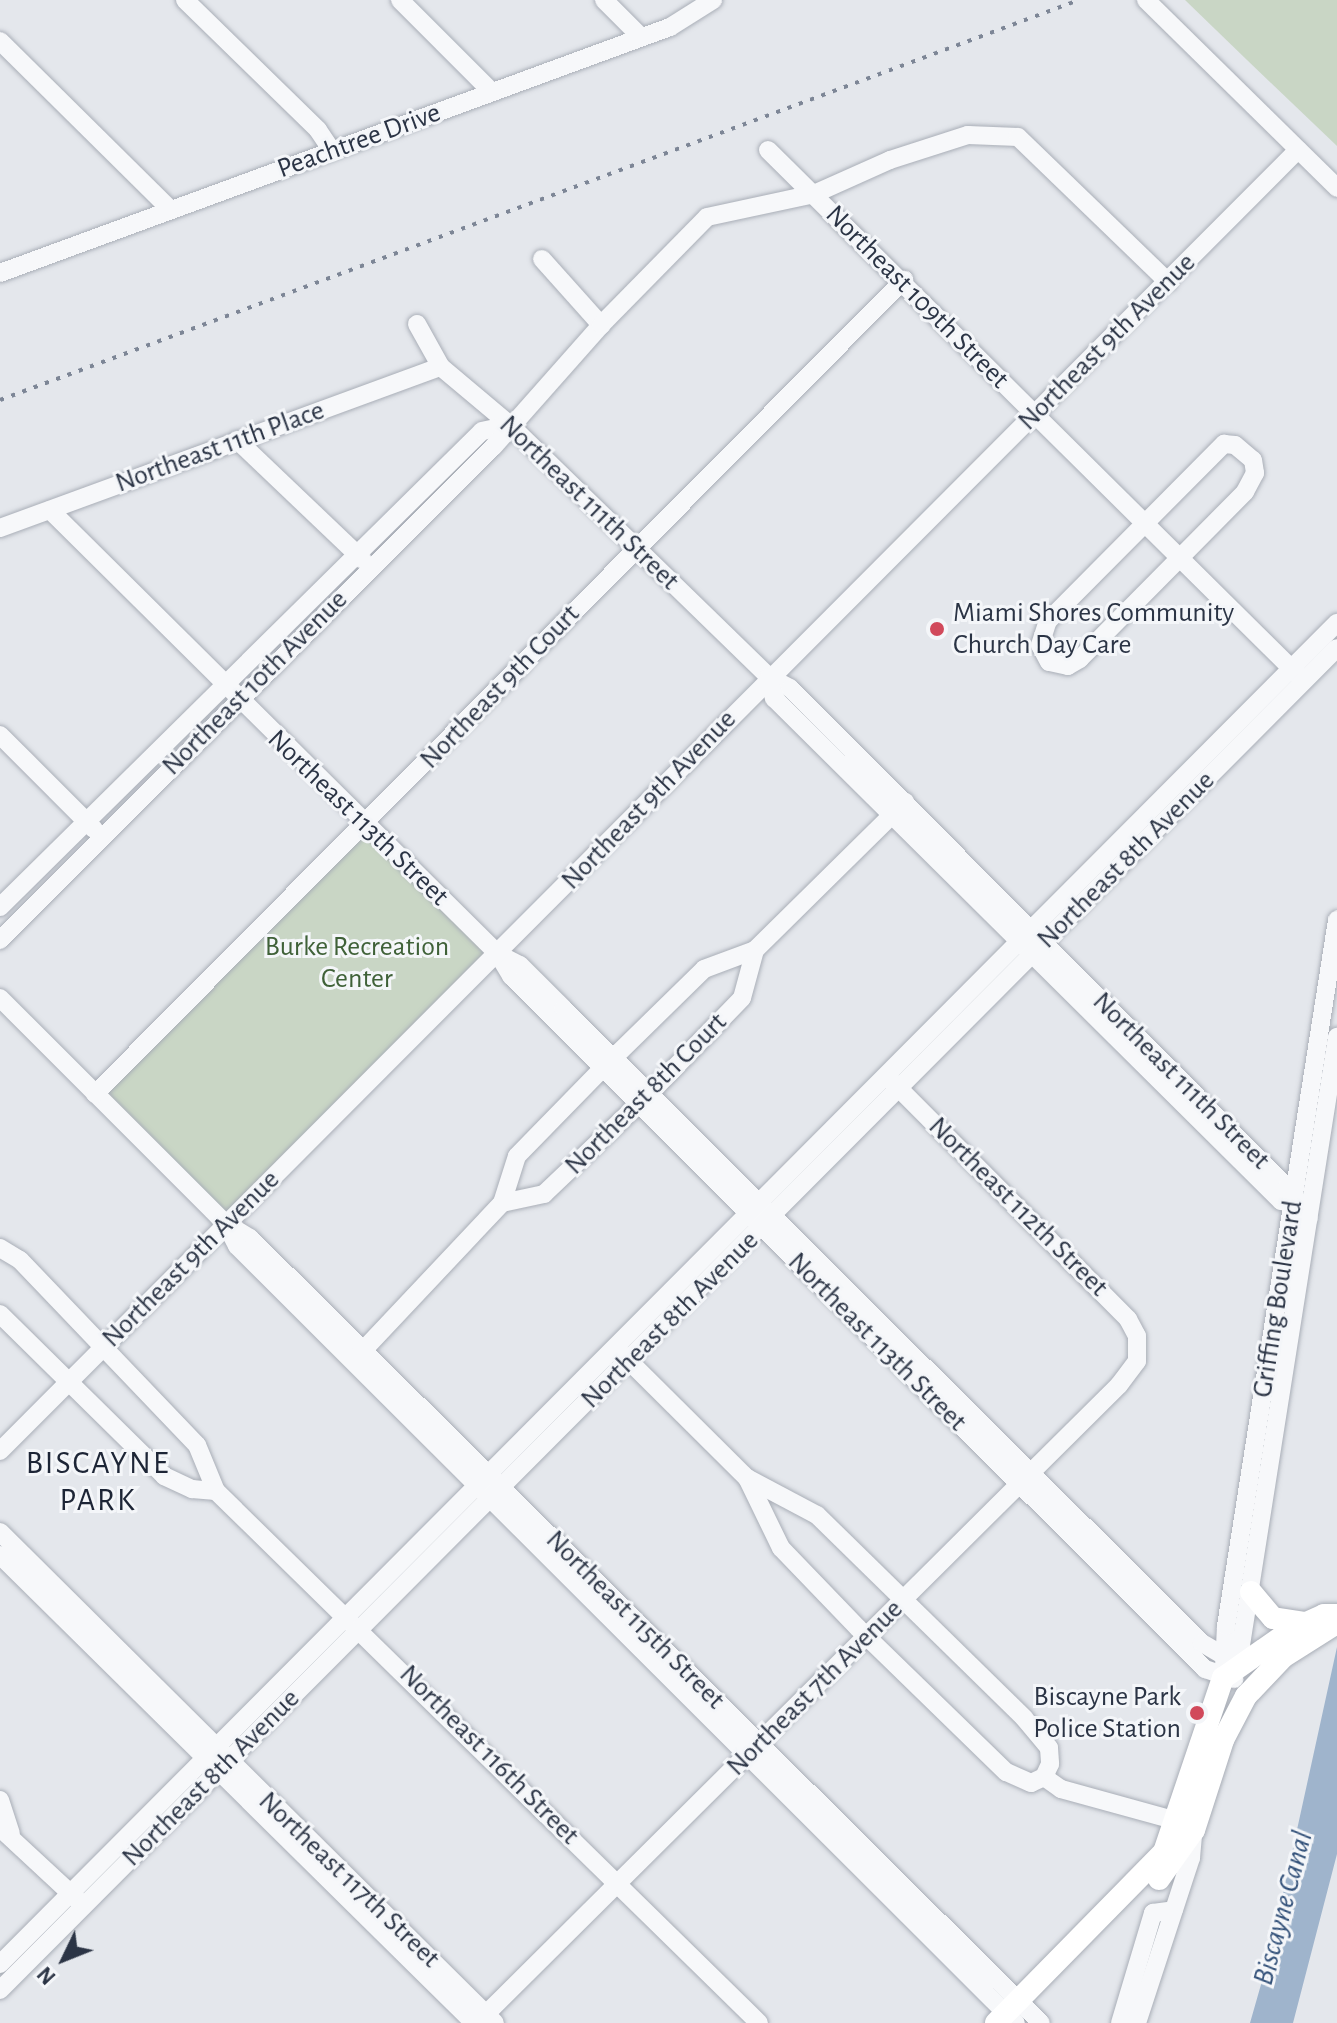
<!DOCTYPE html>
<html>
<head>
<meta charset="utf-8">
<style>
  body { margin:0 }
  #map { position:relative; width:1337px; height:2023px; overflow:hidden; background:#e4e7ec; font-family:"Alegreya Sans",sans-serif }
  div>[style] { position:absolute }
  .green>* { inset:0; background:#c9d6c5 }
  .water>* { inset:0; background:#9fb4cc }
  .roads { filter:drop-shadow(0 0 2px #a9aeb7) drop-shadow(0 0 2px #a9aeb7) }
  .minor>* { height:18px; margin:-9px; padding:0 9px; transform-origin:9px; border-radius:9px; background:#f7f8fa }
  .major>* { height:22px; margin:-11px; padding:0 11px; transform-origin:11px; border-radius:11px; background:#fff }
  .rail>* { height:4px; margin-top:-2px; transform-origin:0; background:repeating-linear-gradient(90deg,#7d8696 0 4px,transparent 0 12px) }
  .dots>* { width:22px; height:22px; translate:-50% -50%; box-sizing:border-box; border:4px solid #f4f6f9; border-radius:50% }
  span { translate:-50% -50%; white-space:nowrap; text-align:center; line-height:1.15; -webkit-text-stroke:6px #f4f6f9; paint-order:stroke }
  .street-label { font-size:28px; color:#2b3445 }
  .poi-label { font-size:28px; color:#2b3445 }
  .left { translate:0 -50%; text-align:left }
  .right { translate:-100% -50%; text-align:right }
  .park-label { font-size:28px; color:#3f6138 }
  .water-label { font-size:30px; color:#34527a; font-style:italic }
  .quarter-label { font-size:32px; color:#1d2536; letter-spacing:2px }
  .north { position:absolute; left:24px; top:1919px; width:80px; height:80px; -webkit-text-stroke:6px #f4f6f9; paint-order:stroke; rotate:227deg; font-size:22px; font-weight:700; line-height:32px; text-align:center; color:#2b3445 }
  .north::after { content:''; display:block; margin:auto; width:28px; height:36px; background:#2b3445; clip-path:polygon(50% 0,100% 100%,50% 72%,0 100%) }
</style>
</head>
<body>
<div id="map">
  <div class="green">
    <div style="clip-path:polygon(1185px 0,1337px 0,1337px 146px,1247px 60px)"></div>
    <div style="clip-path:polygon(366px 825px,498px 954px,225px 1223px,95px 1094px)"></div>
  </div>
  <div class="water">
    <div style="clip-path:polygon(1337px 1647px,1337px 1854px,1293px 2023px,1250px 2023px,1270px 1953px)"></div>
  </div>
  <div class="roads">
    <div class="minor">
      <div style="left:185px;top:0;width:186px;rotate:44.3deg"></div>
      <div style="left:318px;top:130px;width:25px;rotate:56deg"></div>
      <div style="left:400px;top:0;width:130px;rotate:45deg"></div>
      <div style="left:604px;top:0;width:52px;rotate:45deg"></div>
      <div style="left:1146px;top:0;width:268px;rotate:44.5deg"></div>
      <div style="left:0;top:41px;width:239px;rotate:44.7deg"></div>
      <div style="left:768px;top:150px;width:749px;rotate:44.73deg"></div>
      <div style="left:542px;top:259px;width:89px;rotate:48.2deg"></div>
      <div style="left:0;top:273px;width:714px;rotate:-20.16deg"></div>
      <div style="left:670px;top:27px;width:51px;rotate:-32.1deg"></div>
      <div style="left:417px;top:324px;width:49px;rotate:60.8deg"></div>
      <div style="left:441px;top:367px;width:90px;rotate:40deg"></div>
      <div style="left:510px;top:425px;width:361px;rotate:44.2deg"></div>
      <div style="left:769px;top:677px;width:24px;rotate:28deg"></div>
      <div style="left:790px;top:688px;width:704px;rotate:45.12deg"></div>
      <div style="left:1287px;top:1187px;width:38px;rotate:55deg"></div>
      <div style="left:237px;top:440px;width:174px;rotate:43.6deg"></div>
      <div style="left:1224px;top:444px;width:11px;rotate:5deg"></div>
      <div style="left:1235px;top:445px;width:23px;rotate:40deg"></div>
      <div style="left:1253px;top:460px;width:13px;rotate:81deg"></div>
      <div style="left:1255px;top:473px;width:21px;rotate:118deg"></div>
      <div style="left:1245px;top:492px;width:235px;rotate:134.7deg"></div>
      <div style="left:1080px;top:659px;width:14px;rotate:150deg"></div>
      <div style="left:1068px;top:666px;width:19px;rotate:-168deg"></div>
      <div style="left:1049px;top:662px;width:19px;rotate:-118deg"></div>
      <div style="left:1040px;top:645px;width:25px;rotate:-72deg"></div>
      <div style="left:1048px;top:621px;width:250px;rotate:-45.2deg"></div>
      <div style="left:50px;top:510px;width:631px;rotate:44.74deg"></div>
      <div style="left:498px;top:954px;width:26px;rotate:59deg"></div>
      <div style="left:511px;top:976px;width:981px;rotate:44.96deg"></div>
      <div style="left:1205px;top:1669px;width:31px;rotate:19deg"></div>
      <div style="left:0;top:528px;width:469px;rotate:-20.1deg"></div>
      <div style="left:769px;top:677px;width:22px;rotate:77deg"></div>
      <div style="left:774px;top:698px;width:714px;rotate:44.77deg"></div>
      <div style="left:1281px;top:1201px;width:12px;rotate:5deg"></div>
      <div style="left:0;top:735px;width:133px;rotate:45deg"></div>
      <div style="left:0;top:907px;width:677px;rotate:-44.64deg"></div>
      <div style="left:482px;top:431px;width:29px;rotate:-12deg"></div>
      <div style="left:0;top:940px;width:699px;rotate:-45deg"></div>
      <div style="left:494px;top:446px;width:162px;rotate:-48.5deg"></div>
      <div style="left:601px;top:325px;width:151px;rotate:-45.5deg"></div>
      <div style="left:707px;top:217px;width:109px;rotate:-12.1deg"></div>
      <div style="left:814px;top:194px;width:83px;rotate:-24.1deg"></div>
      <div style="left:890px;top:160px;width:82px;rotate:-17.8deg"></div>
      <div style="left:968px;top:135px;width:50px;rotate:2.3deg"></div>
      <div style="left:1018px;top:137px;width:209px;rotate:44deg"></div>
      <div style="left:500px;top:955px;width:22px;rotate:27deg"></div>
      <div style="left:520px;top:965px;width:61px;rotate:45deg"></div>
      <div style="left:563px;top:1008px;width:901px;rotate:44.82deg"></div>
      <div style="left:1202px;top:1643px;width:42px;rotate:30.3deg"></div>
      <div style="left:1238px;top:1664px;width:635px;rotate:-81.03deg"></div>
      <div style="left:0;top:998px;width:318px;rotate:45deg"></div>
      <div style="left:225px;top:1223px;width:29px;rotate:31deg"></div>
      <div style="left:250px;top:1238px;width:1114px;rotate:44.78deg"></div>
      <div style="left:95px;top:1094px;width:1148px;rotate:-45.18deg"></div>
      <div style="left:502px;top:1203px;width:43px;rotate:-12.1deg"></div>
      <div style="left:544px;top:1194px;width:146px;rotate:-43.6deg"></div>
      <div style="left:650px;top:1093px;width:132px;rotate:-45.9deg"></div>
      <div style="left:742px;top:998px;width:50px;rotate:-74.8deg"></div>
      <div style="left:225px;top:1223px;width:26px;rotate:62deg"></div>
      <div style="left:237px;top:1246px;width:1100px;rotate:44.93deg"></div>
      <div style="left:0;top:1248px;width:23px;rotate:31deg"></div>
      <div style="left:20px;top:1260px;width:256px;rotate:46.3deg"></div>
      <div style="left:197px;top:1445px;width:50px;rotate:67.6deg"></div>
      <div style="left:216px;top:1491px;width:760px;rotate:44.41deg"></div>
      <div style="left:0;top:1314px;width:231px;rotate:44.6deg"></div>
      <div style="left:164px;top:1476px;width:31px;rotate:25deg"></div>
      <div style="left:192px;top:1489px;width:24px;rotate:5deg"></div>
      <div style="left:622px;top:1354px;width:176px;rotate:44.8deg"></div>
      <div style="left:747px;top:1478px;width:79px;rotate:27.9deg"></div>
      <div style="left:817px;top:1515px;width:290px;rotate:44.4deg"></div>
      <div style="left:1024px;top:1718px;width:39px;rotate:50deg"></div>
      <div style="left:1049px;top:1748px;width:16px;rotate:86deg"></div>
      <div style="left:1050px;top:1764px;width:14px;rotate:115deg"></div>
      <div style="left:1044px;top:1777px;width:14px;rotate:155deg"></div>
      <div style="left:1031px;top:1783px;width:27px;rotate:-156deg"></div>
      <div style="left:1006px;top:1772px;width:206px;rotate:-135.8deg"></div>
      <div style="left:858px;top:1628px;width:111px;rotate:-133.9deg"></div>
      <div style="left:781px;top:1548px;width:78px;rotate:-115.9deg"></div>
      <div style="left:355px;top:1359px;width:214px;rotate:-46.7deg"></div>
      <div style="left:502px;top:1203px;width:49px;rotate:-72.3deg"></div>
      <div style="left:517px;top:1156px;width:123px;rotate:-45.7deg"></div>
      <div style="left:603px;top:1068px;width:141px;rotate:-44.4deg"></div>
      <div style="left:704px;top:969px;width:54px;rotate:-20.4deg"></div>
      <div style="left:755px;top:950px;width:211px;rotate:-44.6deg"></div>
      <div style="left:0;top:1451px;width:1838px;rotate:-45.07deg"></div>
      <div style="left:0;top:1532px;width:697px;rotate:44.77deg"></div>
      <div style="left:0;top:1555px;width:666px;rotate:44.64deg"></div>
      <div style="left:1224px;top:1668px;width:42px;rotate:-87.3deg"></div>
      <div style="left:1226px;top:1626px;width:715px;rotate:-81.06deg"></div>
      <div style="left:1044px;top:1777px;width:21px;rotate:35deg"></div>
      <div style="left:1061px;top:1789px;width:120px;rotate:15.4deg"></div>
      <div style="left:0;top:1800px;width:35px;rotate:72deg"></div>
      <div style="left:0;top:1828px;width:109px;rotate:42.8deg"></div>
      <div style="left:0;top:1964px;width:1894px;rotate:-45.09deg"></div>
      <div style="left:0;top:1990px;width:1894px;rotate:-45.11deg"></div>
      <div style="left:477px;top:2023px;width:905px;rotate:-44.82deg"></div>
      <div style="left:1119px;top:1385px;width:30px;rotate:-53deg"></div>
      <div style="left:1137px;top:1361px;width:25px;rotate:-90deg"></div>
      <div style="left:1137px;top:1336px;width:19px;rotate:-118deg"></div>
      <div style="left:1128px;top:1319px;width:335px;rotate:-134.8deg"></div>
      <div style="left:1120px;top:2023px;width:115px;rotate:-73.3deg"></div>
      <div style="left:1153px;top:1913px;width:21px;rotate:-8deg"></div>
      <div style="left:1137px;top:2023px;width:174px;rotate:-71.9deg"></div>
      <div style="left:1191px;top:1858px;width:25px;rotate:-85deg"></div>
    </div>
    <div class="major">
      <div style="left:1251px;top:1592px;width:34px;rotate:50deg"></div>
      <div style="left:1273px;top:1618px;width:33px;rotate:9deg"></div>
      <div style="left:1159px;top:1879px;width:60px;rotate:-54.5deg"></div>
      <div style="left:1194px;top:1830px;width:95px;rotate:-72.1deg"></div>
      <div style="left:1223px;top:1740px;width:50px;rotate:-62.4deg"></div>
      <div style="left:1246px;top:1696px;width:54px;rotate:-46.5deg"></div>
      <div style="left:1283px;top:1657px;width:58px;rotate:-32.3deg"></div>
      <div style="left:996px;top:2023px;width:240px;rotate:-45.5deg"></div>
      <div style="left:1164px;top:1852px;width:184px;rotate:-71.3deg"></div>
      <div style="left:1223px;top:1678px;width:85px;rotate:-35deg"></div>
      <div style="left:1293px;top:1629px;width:34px;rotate:-24deg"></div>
      <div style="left:1324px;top:1615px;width:13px"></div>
    </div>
  </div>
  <div class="rail">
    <div style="left:0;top:400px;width:1151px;rotate:-20.34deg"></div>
  </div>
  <div class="dots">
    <div style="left:937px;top:629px;background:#d1495b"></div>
    <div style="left:1197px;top:1713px;background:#d1495b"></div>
  </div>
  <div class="street-label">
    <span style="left:359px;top:141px;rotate:-20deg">Peachtree Drive</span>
    <span style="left:917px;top:297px;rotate:45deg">Northeast 109th Street</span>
    <span style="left:1107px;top:342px;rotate:-45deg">Northeast 9th Avenue</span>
    <span style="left:220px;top:447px;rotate:-20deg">Northeast 11th Place</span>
    <span style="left:589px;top:503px;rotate:44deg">Northeast 111th Street</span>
    <span style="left:255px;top:683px;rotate:-45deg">Northeast 10th Avenue</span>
    <span style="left:500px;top:687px;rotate:-46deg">Northeast 9th Court</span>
    <span style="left:649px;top:800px;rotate:-46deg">Northeast 9th Avenue</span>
    <span style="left:358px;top:818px;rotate:44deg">Northeast 113th Street</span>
    <span style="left:1126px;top:860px;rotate:-45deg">Northeast 8th Avenue</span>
    <span style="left:1181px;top:1081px;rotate:45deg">Northeast 111th Street</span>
    <span style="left:646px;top:1094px;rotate:-45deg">Northeast 8th Court</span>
    <span style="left:1018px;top:1207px;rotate:45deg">Northeast 112th Street</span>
    <span style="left:191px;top:1259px;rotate:-45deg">Northeast 9th Avenue</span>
    <span style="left:1278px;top:1299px;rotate:-81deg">Griffing Boulevard</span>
    <span style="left:670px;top:1320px;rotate:-45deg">Northeast 8th Avenue</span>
    <span style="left:877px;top:1342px;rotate:45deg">Northeast 113th Street</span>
    <span style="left:635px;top:1620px;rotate:45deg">Northeast 115th Street</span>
    <span style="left:815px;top:1688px;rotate:-45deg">Northeast 7th Avenue</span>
    <span style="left:489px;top:1755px;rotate:45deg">Northeast 116th Street</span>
    <span style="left:211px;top:1778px;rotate:-45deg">Northeast 8th Avenue</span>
    <span style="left:349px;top:1880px;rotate:44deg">Northeast 117th Street</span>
  </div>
  <div class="poi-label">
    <span class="left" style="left:953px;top:629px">Miami Shores Community<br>Church Day Care</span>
    <span class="right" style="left:1181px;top:1713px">Biscayne Park<br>Police Station</span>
  </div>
  <div class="park-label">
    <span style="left:357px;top:963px">Burke Recreation<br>Center</span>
  </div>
  <div class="water-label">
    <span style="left:1283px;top:1908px;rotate:-75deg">Biscayne Canal</span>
  </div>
  <div class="quarter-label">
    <span style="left:98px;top:1482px">BISCAYNE<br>PARK</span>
  </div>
  <div class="north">N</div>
</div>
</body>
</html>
